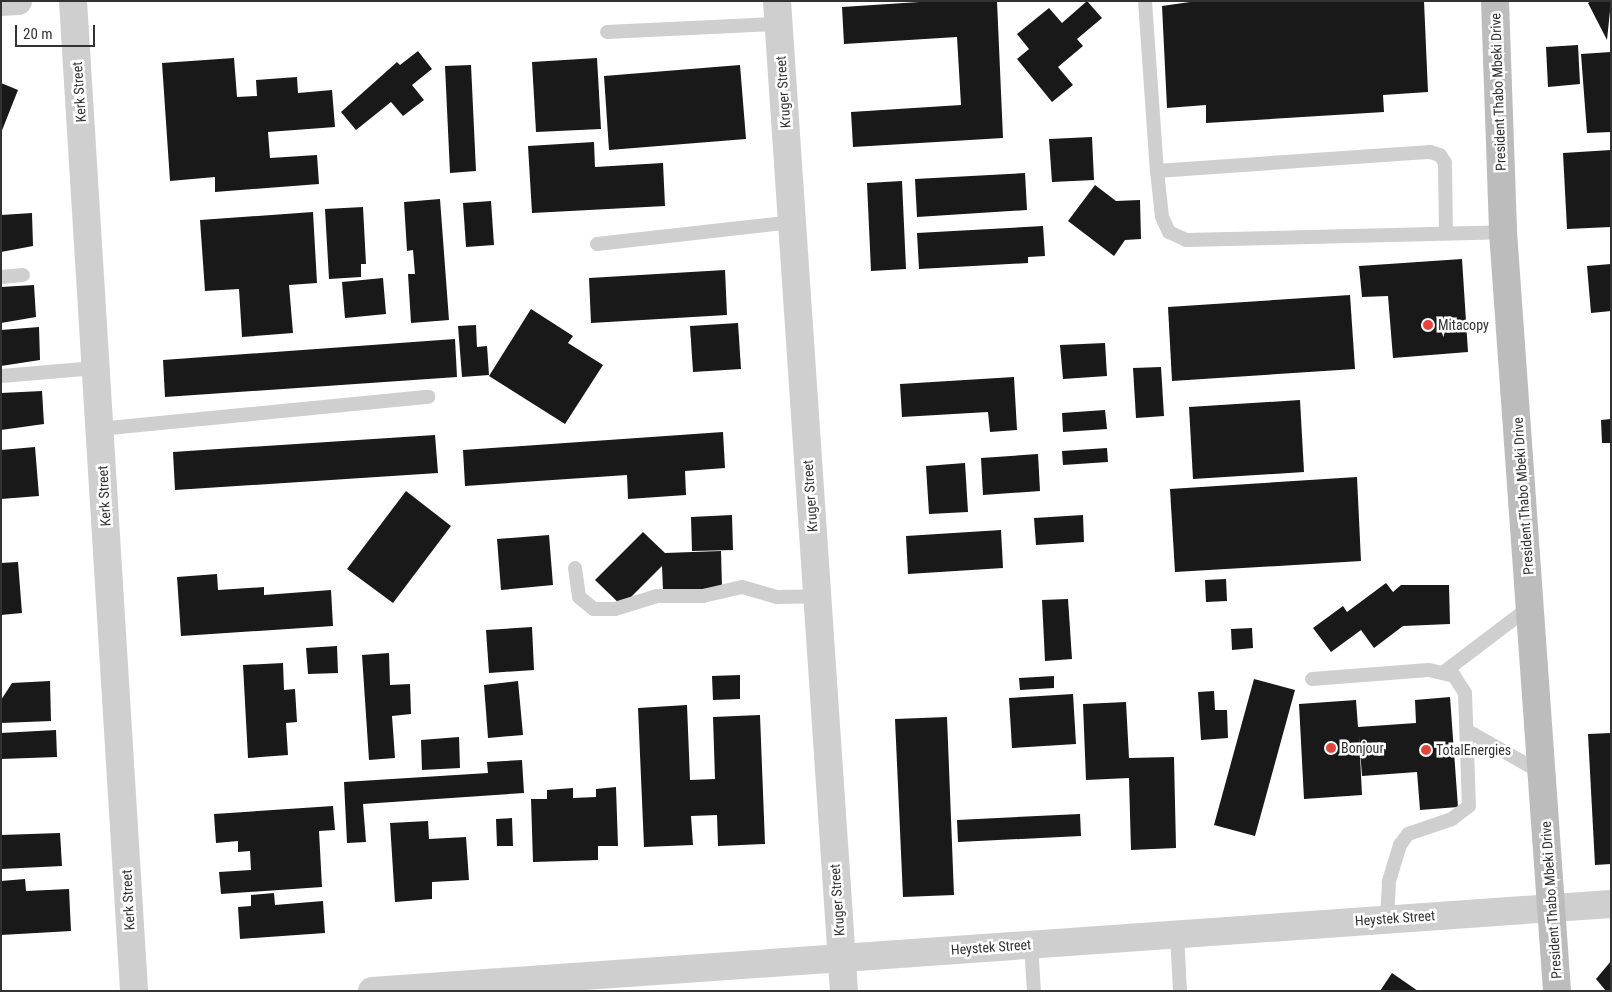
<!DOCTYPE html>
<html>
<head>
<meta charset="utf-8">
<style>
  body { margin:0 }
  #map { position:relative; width:1612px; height:992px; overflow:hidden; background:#fff; font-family:"Roboto Condensed",sans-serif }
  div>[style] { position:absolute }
  .building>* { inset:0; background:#191919 }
  .lane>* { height:14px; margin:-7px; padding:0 7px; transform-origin:7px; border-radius:7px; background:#cfcfcf }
  .street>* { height:28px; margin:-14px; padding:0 14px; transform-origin:14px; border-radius:14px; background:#cfcfcf }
  .secondary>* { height:28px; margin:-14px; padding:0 14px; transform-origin:14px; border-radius:14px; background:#bcbcbc }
  .dots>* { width:14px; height:14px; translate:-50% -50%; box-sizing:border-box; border:2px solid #fff; border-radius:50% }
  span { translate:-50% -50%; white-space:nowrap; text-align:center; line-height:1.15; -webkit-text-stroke:5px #fff; paint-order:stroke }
  .street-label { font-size:14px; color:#323232 }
  .poi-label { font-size:14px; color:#323232 }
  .left { translate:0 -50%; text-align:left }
  .frame { position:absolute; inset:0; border:2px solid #323232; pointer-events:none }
  .scale { position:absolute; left:15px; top:25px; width:80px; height:22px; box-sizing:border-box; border:2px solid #323232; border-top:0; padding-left:6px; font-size:15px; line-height:18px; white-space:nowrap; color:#323232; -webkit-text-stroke:4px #fff; paint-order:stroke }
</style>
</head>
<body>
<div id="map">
  <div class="building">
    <div style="clip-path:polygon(935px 1px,997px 1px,1003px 138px,853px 147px,851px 112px,961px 105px,957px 37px,844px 44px,842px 7px)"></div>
    <div style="clip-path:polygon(1087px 1px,1102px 18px,1077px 39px,1083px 46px,1058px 67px,1073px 85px,1052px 102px,1017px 59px,1029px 49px,1017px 34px,1049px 8px,1062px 23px)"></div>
    <div style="clip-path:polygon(1197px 1px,1424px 1px,1428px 92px,1383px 95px,1384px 112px,1206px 123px,1206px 105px,1167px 108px,1162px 6px)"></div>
    <div style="clip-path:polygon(1591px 1px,1611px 1px,1607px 40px,1588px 3px)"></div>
    <div style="clip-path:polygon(1578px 45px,1580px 84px,1548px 87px,1546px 47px)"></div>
    <div style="clip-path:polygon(418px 51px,432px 69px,412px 85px,424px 100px,403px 116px,391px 102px,356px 130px,341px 112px,397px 62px,400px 65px)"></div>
    <div style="clip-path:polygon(1611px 52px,1611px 132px,1587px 133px,1581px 54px)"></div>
    <div style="clip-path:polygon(234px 58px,237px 97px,257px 96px,256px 80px,297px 77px,298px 93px,332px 90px,335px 127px,268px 132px,270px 158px,317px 155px,319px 184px,215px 192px,215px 177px,170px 181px,162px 63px)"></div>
    <div style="clip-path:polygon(597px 58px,601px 129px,536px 132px,532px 62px)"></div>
    <div style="clip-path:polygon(471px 65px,476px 171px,450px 173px,445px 66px)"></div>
    <div style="clip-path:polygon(740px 65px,746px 139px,609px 150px,604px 76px)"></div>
    <div style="clip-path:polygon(1px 83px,18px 90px,1px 133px)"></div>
    <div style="clip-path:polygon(1092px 137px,1094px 180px,1052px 182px,1049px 139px)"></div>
    <div style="clip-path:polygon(594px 142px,595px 167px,663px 163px,665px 206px,532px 213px,528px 146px)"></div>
    <div style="clip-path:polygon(1611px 150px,1611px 227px,1567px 229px,1563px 153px)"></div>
    <div style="clip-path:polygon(1025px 173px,1027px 210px,917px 217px,915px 179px)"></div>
    <div style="clip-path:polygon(902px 181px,906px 269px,871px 271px,867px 183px)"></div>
    <div style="clip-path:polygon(1095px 185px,1116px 201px,1140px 200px,1141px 239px,1125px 240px,1114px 256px,1068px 221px)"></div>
    <div style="clip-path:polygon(440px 199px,449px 320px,411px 323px,408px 274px,415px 274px,413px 250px,407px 251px,404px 202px)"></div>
    <div style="clip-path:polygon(491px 201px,494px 245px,466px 247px,463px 203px)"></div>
    <div style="clip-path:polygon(363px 207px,366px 264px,361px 264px,361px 277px,329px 279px,325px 209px)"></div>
    <div style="clip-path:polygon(313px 212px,317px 283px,289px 285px,293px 333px,242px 337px,239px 289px,205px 291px,200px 220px)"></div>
    <div style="clip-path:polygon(32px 213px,33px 246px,1px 252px,1px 215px)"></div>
    <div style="clip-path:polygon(1043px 226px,1045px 256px,1028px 257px,1028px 263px,919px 269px,917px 233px)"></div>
    <div style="clip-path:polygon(1462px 259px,1468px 352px,1393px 358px,1388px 296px,1362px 297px,1359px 266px)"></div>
    <div style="clip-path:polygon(1611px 264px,1611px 311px,1591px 313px,1587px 266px)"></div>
    <div style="clip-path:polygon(725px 270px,727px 315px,591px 323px,589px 278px)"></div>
    <div style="clip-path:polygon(383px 278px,386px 314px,345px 318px,342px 282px)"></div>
    <div style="clip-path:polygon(34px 285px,36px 317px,1px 323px,1px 287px)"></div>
    <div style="clip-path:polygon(1350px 295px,1355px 369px,1172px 381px,1168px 307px)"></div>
    <div style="clip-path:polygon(531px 309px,573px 336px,568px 343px,603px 365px,565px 424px,489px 376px)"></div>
    <div style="clip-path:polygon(738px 323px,741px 369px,693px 372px,690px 326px)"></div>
    <div style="clip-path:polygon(476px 325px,477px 347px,487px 346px,489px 375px,462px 377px,458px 326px)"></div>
    <div style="clip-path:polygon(39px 327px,40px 360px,1px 366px,1px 330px)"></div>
    <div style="clip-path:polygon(455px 339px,457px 377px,165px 397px,163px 360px)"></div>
    <div style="clip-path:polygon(1105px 343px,1107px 376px,1063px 379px,1060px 345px)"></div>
    <div style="clip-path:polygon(1161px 367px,1164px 416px,1136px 418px,1133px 368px)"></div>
    <div style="clip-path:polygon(1014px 377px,1017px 430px,990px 432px,988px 412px,902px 417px,900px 384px)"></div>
    <div style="clip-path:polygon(42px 391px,44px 424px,1px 430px,1px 393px)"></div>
    <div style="clip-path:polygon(1300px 400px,1304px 472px,1193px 479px,1189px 407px)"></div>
    <div style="clip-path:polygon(1105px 410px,1107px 429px,1063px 432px,1062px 413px)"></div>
    <div style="clip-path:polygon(1611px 419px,1611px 443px,1602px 443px,1601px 420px)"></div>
    <div style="clip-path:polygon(723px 432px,725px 468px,685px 471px,686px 495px,628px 499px,627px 475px,465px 486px,463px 450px)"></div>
    <div style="clip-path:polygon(435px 435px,438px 473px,175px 490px,173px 452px)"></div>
    <div style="clip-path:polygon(35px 447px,39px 496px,1px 499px,1px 450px)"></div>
    <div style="clip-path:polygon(1107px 448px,1108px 462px,1063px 465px,1062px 451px)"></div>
    <div style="clip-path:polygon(1038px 454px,1040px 491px,983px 495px,981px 458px)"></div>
    <div style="clip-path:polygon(965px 463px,968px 512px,929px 514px,926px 466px)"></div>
    <div style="clip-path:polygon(1357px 477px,1361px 561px,1175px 572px,1170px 489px)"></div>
    <div style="clip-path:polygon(406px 491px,451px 526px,393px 603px,347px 569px)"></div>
    <div style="clip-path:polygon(732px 515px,733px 550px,692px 551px,691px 517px)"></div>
    <div style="clip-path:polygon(1083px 515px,1084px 542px,1036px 545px,1034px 518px)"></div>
    <div style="clip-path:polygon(1001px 530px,1003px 568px,908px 574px,906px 536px)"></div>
    <div style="clip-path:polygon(643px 532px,665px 553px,721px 551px,722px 588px,663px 591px,662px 566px,622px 606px,595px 580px)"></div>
    <div style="clip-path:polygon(549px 535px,553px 585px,501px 590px,497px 539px)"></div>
    <div style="clip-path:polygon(18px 562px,22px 613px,1px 615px,1px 563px)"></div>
    <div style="clip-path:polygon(217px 574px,218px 590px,264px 587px,264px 595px,331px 590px,333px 626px,181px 636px,177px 577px)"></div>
    <div style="clip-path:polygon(1226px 579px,1227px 601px,1206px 602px,1205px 580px)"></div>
    <div style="clip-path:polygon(1386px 583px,1393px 592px,1401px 585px,1449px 585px,1450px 624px,1403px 626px,1374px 648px,1361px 630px,1331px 652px,1313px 628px,1343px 606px,1347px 612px)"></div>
    <div style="clip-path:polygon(1068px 599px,1072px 659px,1045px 661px,1042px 600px)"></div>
    <div style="clip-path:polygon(532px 627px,534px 670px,489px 673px,486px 630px)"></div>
    <div style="clip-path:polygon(1252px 628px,1253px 648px,1232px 650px,1231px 629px)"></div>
    <div style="clip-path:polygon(337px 646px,338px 673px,308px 674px,306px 648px)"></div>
    <div style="clip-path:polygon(389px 653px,390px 685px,410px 684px,411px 714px,392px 716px,395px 758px,369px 760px,362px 655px)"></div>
    <div style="clip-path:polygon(283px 663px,284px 690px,295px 689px,297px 722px,286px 723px,288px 755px,248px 758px,243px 665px)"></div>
    <div style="clip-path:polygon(740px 675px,740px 699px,713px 700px,712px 676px)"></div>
    <div style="clip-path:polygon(1054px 676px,1054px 688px,1020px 690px,1019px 678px)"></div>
    <div style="clip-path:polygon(1254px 679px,1295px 690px,1255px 836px,1214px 825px)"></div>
    <div style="clip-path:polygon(50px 681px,51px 721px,1px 723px,1px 700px,12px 683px)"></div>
    <div style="clip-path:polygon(518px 681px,523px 735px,488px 738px,484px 685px)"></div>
    <div style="clip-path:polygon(1214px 691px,1215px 710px,1227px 710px,1228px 738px,1201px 740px,1198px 692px)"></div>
    <div style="clip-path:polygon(1073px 694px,1076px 744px,1012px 748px,1009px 698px)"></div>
    <div style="clip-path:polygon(1450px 697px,1458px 807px,1420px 810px,1417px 772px,1362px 776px,1359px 735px,1362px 795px,1304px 799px,1299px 704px,1356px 700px,1358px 727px,1416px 723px,1415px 700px)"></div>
    <div style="clip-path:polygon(1126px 702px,1129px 758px,1174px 757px,1176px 848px,1131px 850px,1129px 778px,1086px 780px,1083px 704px)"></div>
    <div style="clip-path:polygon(687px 705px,690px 780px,715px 779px,713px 717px,760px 715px,765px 844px,718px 846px,717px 815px,691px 816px,693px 845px,644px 847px,638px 708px)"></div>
    <div style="clip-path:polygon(947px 717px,954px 895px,903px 897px,895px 719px)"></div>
    <div style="clip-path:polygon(56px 730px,57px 757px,1px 759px,1px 733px)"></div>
    <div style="clip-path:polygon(1611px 733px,1611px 864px,1595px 865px,1588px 734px)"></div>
    <div style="clip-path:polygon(459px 737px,460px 768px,422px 770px,421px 740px)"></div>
    <div style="clip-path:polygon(522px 760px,524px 793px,363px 804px,366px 842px,347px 843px,344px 782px,488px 773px,487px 762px)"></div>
    <div style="clip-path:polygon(616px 787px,618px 846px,598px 846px,598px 860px,533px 862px,531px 799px,547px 799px,547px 790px,573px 788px,573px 798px,596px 797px,596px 789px)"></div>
    <div style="clip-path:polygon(333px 806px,335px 830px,319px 831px,322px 887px,221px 894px,219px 872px,251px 870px,250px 851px,238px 852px,238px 841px,216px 843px,214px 814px)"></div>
    <div style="clip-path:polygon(1080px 814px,1081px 836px,958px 842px,957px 820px)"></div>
    <div style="clip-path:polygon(512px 818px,513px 846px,497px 846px,496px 819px)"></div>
    <div style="clip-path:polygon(428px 821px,429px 839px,466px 837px,469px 880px,432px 882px,432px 899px,395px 902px,390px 823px)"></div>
    <div style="clip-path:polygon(60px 833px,62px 866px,1px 869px,1px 835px)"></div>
    <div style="clip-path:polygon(25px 879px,26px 891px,69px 889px,71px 931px,1px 935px,1px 881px)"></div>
    <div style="clip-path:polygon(274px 893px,275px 905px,323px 901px,325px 933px,240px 939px,238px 907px,251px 906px,251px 895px)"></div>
    <div style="clip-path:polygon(1611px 961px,1611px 991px,1606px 991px,1596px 979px)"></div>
    <div style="clip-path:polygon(1392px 973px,1418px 991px,1380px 991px)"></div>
  </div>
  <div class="lane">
    <div style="left:1145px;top:1px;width:170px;rotate:86deg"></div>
    <div style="left:1157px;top:171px;width:46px;rotate:83.8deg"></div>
    <div style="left:1162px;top:217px;width:17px;rotate:65deg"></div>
    <div style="left:1169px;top:232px;width:19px;rotate:25deg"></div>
    <div style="left:1186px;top:240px;width:317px;rotate:-1.4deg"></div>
    <div style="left:607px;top:32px;width:171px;rotate:-2.7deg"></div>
    <div style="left:1157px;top:171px;width:274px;rotate:-4deg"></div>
    <div style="left:1430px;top:152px;width:10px;rotate:17deg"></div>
    <div style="left:1440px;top:155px;width:9px;rotate:58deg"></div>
    <div style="left:1445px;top:163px;width:70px;rotate:89.2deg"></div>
    <div style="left:597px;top:244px;width:196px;rotate:-6.4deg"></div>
    <div style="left:1px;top:277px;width:22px;rotate:-5deg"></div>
    <div style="left:1px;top:376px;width:95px;rotate:-4.8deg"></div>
    <div style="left:99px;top:429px;width:331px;rotate:-5.6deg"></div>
    <div style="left:575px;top:568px;width:29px;rotate:82deg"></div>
    <div style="left:579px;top:597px;width:19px;rotate:39deg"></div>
    <div style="left:594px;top:609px;width:21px"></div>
    <div style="left:615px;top:609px;width:44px;rotate:-17.2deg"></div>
    <div style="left:657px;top:596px;width:46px"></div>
    <div style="left:703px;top:596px;width:40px;rotate:-13deg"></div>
    <div style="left:742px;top:587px;width:37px;rotate:16deg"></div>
    <div style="left:778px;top:597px;width:39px;rotate:-1deg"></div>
    <div style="left:1444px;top:672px;width:109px;rotate:-37.2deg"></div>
    <div style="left:1312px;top:679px;width:117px;rotate:-4.4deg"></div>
    <div style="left:1429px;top:670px;width:26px;rotate:13deg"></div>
    <div style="left:1454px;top:676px;width:20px;rotate:57deg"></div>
    <div style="left:1465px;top:693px;width:113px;rotate:88deg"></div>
    <div style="left:1469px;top:806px;width:21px;rotate:143deg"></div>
    <div style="left:1452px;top:819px;width:46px;rotate:161.2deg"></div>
    <div style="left:1408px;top:834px;width:14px;rotate:126deg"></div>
    <div style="left:1400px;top:845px;width:39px;rotate:107deg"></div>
    <div style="left:1389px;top:882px;width:37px;rotate:93deg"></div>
    <div style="left:1468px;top:731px;width:85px;rotate:29.6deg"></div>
    <div style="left:1177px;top:934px;width:57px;rotate:87deg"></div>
    <div style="left:1031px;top:945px;width:46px;rotate:86.3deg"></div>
  </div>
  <div class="street">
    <div style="left:73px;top:1px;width:992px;rotate:86.47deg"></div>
    <div style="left:777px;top:1px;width:992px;rotate:86.13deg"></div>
    <div style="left:1px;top:2px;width:17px;rotate:-3deg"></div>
    <div style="left:372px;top:991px;width:1242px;rotate:-4.02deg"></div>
  </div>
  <div class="secondary">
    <div style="left:1495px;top:1px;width:231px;rotate:88deg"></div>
    <div style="left:1503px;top:232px;width:761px;rotate:85.93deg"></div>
  </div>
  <div class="dots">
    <div style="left:1428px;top:325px;background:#e2453b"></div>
    <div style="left:1331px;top:748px;background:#e2453b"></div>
    <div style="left:1426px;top:750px;background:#e2453b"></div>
  </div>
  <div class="street-label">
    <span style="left:79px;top:92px;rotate:-94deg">Kerk Street</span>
    <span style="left:783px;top:92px;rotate:-94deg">Kruger Street</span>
    <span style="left:1498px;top:92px;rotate:-92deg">President Thabo Mbeki Drive</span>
    <span style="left:104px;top:496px;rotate:-93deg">Kerk Street</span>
    <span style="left:810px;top:496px;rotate:-94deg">Kruger Street</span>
    <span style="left:1523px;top:496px;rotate:-94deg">President Thabo Mbeki Drive</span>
    <span style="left:128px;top:900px;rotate:-93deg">Kerk Street</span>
    <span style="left:837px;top:900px;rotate:-94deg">Kruger Street</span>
    <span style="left:1551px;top:900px;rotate:-94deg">President Thabo Mbeki Drive</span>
    <span style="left:1395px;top:918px;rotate:-4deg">Heystek Street</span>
    <span style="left:991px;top:947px;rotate:-4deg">Heystek Street</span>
  </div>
  <div class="poi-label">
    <span class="left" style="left:1438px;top:325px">Mitacopy</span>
    <span class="left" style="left:1341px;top:748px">Bonjour</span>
    <span class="left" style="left:1436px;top:750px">TotalEnergies</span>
  </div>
  <div class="frame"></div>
  <div class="scale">20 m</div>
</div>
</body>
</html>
